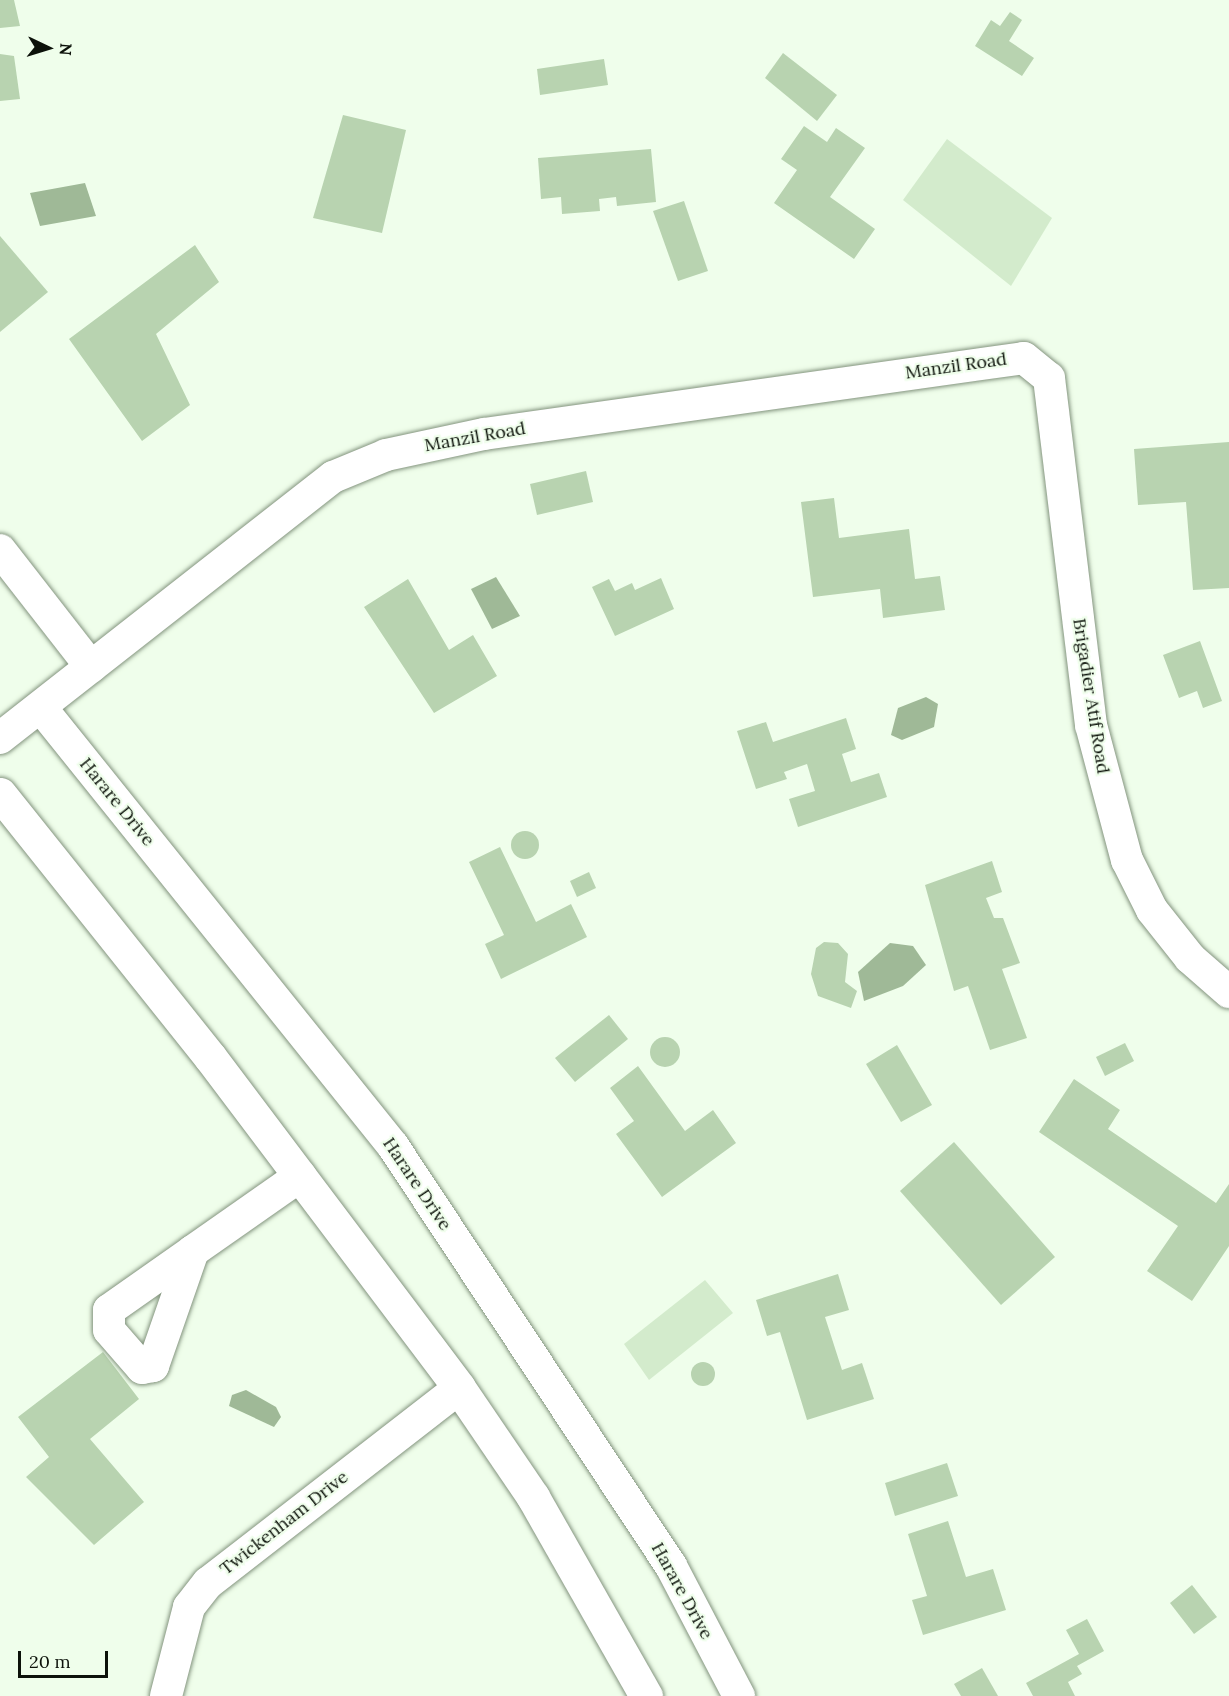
<!DOCTYPE html>
<html>
<head>
<meta charset="utf-8">
<style>
  body { margin:0 }
  #map { position:relative; width:1229px; height:1696px; overflow:hidden; background:#effeeb; font-family:Lora,serif }
  div>[style] { position:absolute }
  .green>* { inset:0; background:#d3ebcc }
  .water>* { inset:0; background:#9fb997 }
  .building>* { inset:0; background:#b8d3b0 }
  .round { border-radius:50% }
  .roads { filter:drop-shadow(0 0 2px #83947e) drop-shadow(0 0 2px #83947e) }
  .minor>* { height:32px; margin:-16px; padding:0 16px; transform-origin:16px; border-radius:16px; background:#fff }
  .major>* { height:33px; margin:-16.5px; padding:0 16.5px; transform-origin:16.5px; border-radius:16.5px; background:#fff }
  span { translate:-50% -50%; white-space:nowrap; text-align:center; line-height:1.15; -webkit-text-stroke:4.5px #effeeb; paint-order:stroke }
  .street-label { font-size:18px; color:#0c120a }
  .north { position:absolute; left:18px; top:18px; width:60px; height:60px; -webkit-text-stroke:4px #effeeb; paint-order:stroke; rotate:94deg; font-size:16px; font-weight:700; line-height:24px; text-align:center; color:#0c120a }
  .north::after { content:''; display:block; margin:auto; width:21px; height:27px; background:#0c120a; clip-path:polygon(50% 0,100% 100%,50% 72%,0 100%) }
  .scale { position:absolute; left:18px; top:1651px; width:90px; height:27px; box-sizing:border-box; border:3px solid #0c120a; border-top:0; padding-left:8px; font-size:18px; line-height:21px; white-space:nowrap; color:#0c120a; -webkit-text-stroke:4px #effeeb; paint-order:stroke }
</style>
</head>
<body>
<div id="map">
  <div class="green">
    <div style="clip-path:polygon(947px 139px,1052px 218px,1011px 286px,903px 200px)"></div>
    <div style="clip-path:polygon(705px 1280px,733px 1313px,649px 1380px,624px 1344px)"></div>
  </div>
  <div class="water">
    <div style="clip-path:polygon(85px 183px,96px 216px,40px 226px,30px 193px)"></div>
    <div style="clip-path:polygon(496px 577px,520px 616px,492px 629px,471px 589px)"></div>
    <div style="clip-path:polygon(926px 697px,938px 704px,934px 727px,902px 740px,891px 735px,898px 708px)"></div>
    <div style="clip-path:polygon(890px 943px,913px 946px,926px 965px,903px 986px,864px 1001px,858px 972px)"></div>
    <div style="clip-path:polygon(246px 1390px,276px 1407px,281px 1417px,274px 1427px,229px 1406px,232px 1395px)"></div>
  </div>
  <div class="building">
    <div style="clip-path:polygon(0 0,14px 0,20px 26px,0 28px)"></div>
    <div style="clip-path:polygon(1010px 12px,1022px 20px,1009px 41px,1034px 58px,1022px 76px,975px 46px,991px 20px,1000px 26px)"></div>
    <div style="clip-path:polygon(783px 53px,837px 95px,817px 121px,765px 78px)"></div>
    <div style="clip-path:polygon(0 54px,14px 56px,20px 99px,0 101px)"></div>
    <div style="clip-path:polygon(604px 59px,608px 85px,540px 95px,537px 69px)"></div>
    <div style="clip-path:polygon(343px 115px,406px 130px,382px 233px,313px 218px)"></div>
    <div style="clip-path:polygon(804px 126px,827px 142px,836px 128px,865px 148px,830px 197px,875px 229px,854px 259px,774px 203px,797px 170px,781px 159px)"></div>
    <div style="clip-path:polygon(651px 149px,656px 202px,617px 206px,616px 197px,599px 199px,600px 211px,562px 214px,561px 197px,541px 199px,538px 158px)"></div>
    <div style="clip-path:polygon(684px 201px,708px 271px,678px 281px,653px 211px)"></div>
    <div style="clip-path:polygon(0 236px,48px 292px,0 332px)"></div>
    <div style="clip-path:polygon(195px 245px,219px 282px,156px 334px,190px 405px,142px 441px,69px 339px)"></div>
    <div style="clip-path:polygon(1229px 442px,1229px 588px,1193px 590px,1186px 502px,1138px 505px,1134px 449px)"></div>
    <div style="clip-path:polygon(586px 471px,593px 502px,537px 515px,530px 484px)"></div>
    <div style="clip-path:polygon(834px 498px,839px 538px,909px 529px,915px 579px,940px 576px,945px 610px,883px 618px,880px 589px,813px 597px,801px 502px)"></div>
    <div style="clip-path:polygon(661px 578px,674px 609px,615px 636px,592px 587px,609px 579px,615px 591px,632px 583px,635px 590px)"></div>
    <div style="clip-path:polygon(408px 579px,449px 650px,473px 635px,497px 676px,434px 713px,364px 607px)"></div>
    <div style="clip-path:polygon(1200px 641px,1222px 701px,1203px 708px,1197px 691px,1179px 698px,1163px 655px)"></div>
    <div style="clip-path:polygon(846px 718px,856px 749px,842px 754px,851px 782px,879px 773px,887px 797px,798px 827px,789px 799px,815px 791px,807px 764px,784px 772px,787px 779px,756px 789px,737px 731px,766px 722px,773px 742px)"></div>
    <div class="round" style="left:511px;top:831px;width:28px;height:28px"></div>
    <div style="clip-path:polygon(500px 847px,536px 922px,571px 904px,587px 937px,501px 979px,485px 944px,504px 935px,469px 862px)"></div>
    <div style="clip-path:polygon(992px 861px,1002px 892px,986px 898px,994px 918px,1003px 918px,1020px 963px,1002px 969px,1027px 1038px,990px 1050px,968px 986px,954px 991px,925px 885px)"></div>
    <div style="clip-path:polygon(589px 872px,596px 888px,577px 897px,570px 881px)"></div>
    <div style="clip-path:polygon(824px 942px,838px 943px,848px 954px,845px 982px,857px 991px,851px 1008px,818px 996px,811px 974px,816px 948px)"></div>
    <div style="clip-path:polygon(609px 1015px,628px 1039px,575px 1082px,555px 1058px)"></div>
    <div class="round" style="left:650px;top:1037px;width:30px;height:30px"></div>
    <div style="clip-path:polygon(1125px 1043px,1134px 1061px,1105px 1076px,1096px 1057px)"></div>
    <div style="clip-path:polygon(897px 1045px,932px 1105px,901px 1122px,866px 1064px)"></div>
    <div style="clip-path:polygon(638px 1066px,685px 1131px,713px 1110px,736px 1143px,662px 1197px,616px 1134px,634px 1121px,610px 1088px)"></div>
    <div style="clip-path:polygon(1074px 1079px,1120px 1110px,1108px 1129px,1216px 1203px,1229px 1184px,1229px 1246px,1192px 1301px,1147px 1271px,1178px 1226px,1039px 1132px)"></div>
    <div style="clip-path:polygon(954px 1142px,1055px 1257px,1001px 1305px,900px 1191px)"></div>
    <div style="clip-path:polygon(838px 1274px,849px 1310px,825px 1317px,842px 1370px,862px 1363px,874px 1399px,807px 1420px,780px 1332px,767px 1336px,756px 1300px)"></div>
    <div style="clip-path:polygon(103px 1352px,139px 1399px,90px 1439px,144px 1502px,94px 1545px,26px 1477px,49px 1457px,18px 1417px)"></div>
    <div class="round" style="left:691px;top:1362px;width:24px;height:24px"></div>
    <div style="clip-path:polygon(947px 1463px,958px 1496px,895px 1516px,885px 1483px)"></div>
    <div style="clip-path:polygon(948px 1521px,966px 1577px,993px 1569px,1006px 1610px,923px 1635px,912px 1600px,927px 1596px,908px 1534px)"></div>
    <div style="clip-path:polygon(1192px 1585px,1217px 1617px,1194px 1634px,1170px 1603px)"></div>
    <div style="clip-path:polygon(1087px 1619px,1104px 1651px,1077px 1666px,1082px 1674px,1068px 1682px,1075px 1696px,1033px 1696px,1026px 1683px,1079px 1654px,1066px 1630px)"></div>
    <div style="clip-path:polygon(982px 1668px,998px 1696px,961px 1696px,954px 1684px)"></div>
  </div>
  <div class="roads">
    <div class="minor">
      <div style="left:0;top:550px;width:148px;rotate:52.1deg"></div>
      <div style="left:42px;top:709px;width:561px;rotate:51.23deg"></div>
      <div style="left:393px;top:1146px;width:504px;rotate:56.5deg"></div>
      <div style="left:671px;top:1566px;width:147px;rotate:62.4deg"></div>
      <div style="left:0;top:738px;width:423px;rotate:-38.1deg"></div>
      <div style="left:333px;top:477px;width:57px;rotate:-22.5deg"></div>
      <div style="left:386px;top:455px;width:100px;rotate:-12.1deg"></div>
      <div style="left:484px;top:434px;width:545px;rotate:-8.01deg"></div>
      <div style="left:1024px;top:358px;width:32px;rotate:39deg"></div>
      <div style="left:1049px;top:378px;width:350px;rotate:83.1deg"></div>
      <div style="left:1091px;top:725px;width:140px;rotate:75.1deg"></div>
      <div style="left:1127px;top:860px;width:56px;rotate:63.4deg"></div>
      <div style="left:1152px;top:910px;width:61px;rotate:51.6deg"></div>
      <div style="left:1190px;top:958px;width:52px;rotate:41.1deg"></div>
      <div style="left:193px;top:1251px;width:122px;rotate:109.2deg"></div>
      <div style="left:153px;top:1366px;width:11px;rotate:170deg"></div>
      <div style="left:142px;top:1368px;width:50px;rotate:-131deg"></div>
      <div style="left:109px;top:1330px;width:20px;rotate:-90deg"></div>
      <div style="left:109px;top:1310px;width:103px;rotate:-35.1deg"></div>
      <div style="left:193px;top:1251px;width:131px;rotate:-35deg"></div>
      <div style="left:166px;top:1696px;width:92px;rotate:-75.5deg"></div>
      <div style="left:189px;top:1607px;width:31px;rotate:-52deg"></div>
      <div style="left:208px;top:1583px;width:318px;rotate:-37.8deg"></div>
    </div>
    <div class="major">
      <div style="left:0;top:794px;width:337px;rotate:51.4deg"></div>
      <div style="left:210px;top:1057px;width:414px;rotate:53deg"></div>
      <div style="left:459px;top:1388px;width:132px;rotate:55.8deg"></div>
      <div style="left:533px;top:1497px;width:229px;rotate:60.4deg"></div>
    </div>
  </div>
  <div class="street-label">
    <span style="left:956px;top:366px;rotate:-8deg">Manzil Road</span>
    <span style="left:475px;top:437px;rotate:-10deg">Manzil Road</span>
    <span style="left:1091px;top:696px;rotate:81deg">Brigadier Atif Road</span>
    <span style="left:117px;top:802px;rotate:51deg">Harare Drive</span>
    <span style="left:417px;top:1184px;rotate:56deg">Harare Drive</span>
    <span style="left:284px;top:1523px;rotate:-38deg">Twickenham Drive</span>
    <span style="left:682px;top:1591px;rotate:61deg">Harare Drive</span>
  </div>
  <div class="north">N</div>
  <div class="scale">20 m</div>
</div>
</body>
</html>
